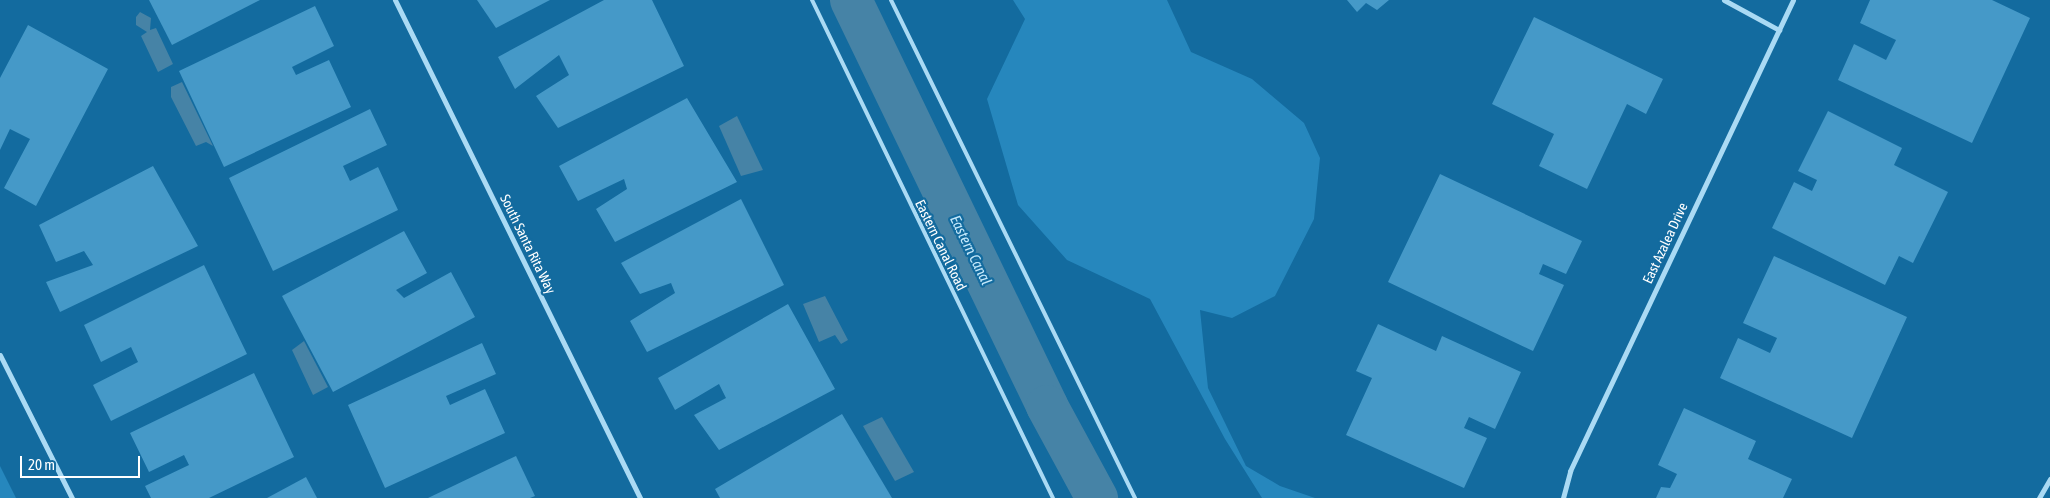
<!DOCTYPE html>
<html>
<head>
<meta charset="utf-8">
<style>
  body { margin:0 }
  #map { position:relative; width:2050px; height:498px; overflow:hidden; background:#136b9f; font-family:"Asap Condensed",sans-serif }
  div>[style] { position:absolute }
  .green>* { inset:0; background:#2687bd }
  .water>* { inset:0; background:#4683a6 }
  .canal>* { height:42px; margin:-21px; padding:0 21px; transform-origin:21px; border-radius:21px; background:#4683a6 }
  .building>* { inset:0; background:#4599c8 }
  .lane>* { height:4px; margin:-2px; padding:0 2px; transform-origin:2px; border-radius:2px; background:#aadaf4 }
  .street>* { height:5px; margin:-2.5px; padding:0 2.5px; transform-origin:2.5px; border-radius:2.5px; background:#aadaf4 }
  span { translate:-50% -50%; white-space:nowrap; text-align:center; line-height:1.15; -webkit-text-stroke:4.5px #136b9f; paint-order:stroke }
  .street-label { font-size:14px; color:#fff }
  .water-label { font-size:15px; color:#c5e9fb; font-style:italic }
  .scale { position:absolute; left:20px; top:456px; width:120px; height:22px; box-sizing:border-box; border:2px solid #fff; border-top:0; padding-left:6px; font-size:15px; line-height:18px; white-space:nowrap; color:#fff; -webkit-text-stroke:4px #136b9f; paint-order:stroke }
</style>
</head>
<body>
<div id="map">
  <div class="green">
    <div style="clip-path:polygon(1013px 0,1167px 0,1191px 52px,1252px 79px,1304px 123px,1320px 158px,1314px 219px,1275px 296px,1232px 318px,1200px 310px,1208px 388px,1246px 466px,1280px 486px,1315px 498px,1262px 498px,1225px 439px,1150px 299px,1067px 260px,1018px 205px,987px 99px,1025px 19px)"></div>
    <div style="clip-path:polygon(0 466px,16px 498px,0 498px)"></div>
  </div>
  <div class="water">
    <div style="clip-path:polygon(140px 12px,151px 18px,150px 30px,156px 28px,173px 64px,158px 72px,141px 36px,147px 32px,136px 25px,136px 17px)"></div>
    <div style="clip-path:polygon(182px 82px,213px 146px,206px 142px,196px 146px,171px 97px,171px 87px)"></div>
    <div style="clip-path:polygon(737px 116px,763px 170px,741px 176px,719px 126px)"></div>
    <div style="clip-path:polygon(825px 296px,848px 340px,841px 344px,835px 335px,819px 342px,803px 304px)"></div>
    <div style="clip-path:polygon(304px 341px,328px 387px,313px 395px,292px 350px)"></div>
    <div style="clip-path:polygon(882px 417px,914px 472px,895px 481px,863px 426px)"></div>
  </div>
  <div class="canal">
    <div style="left:851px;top:0;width:451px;rotate:64.2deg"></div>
    <div style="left:1047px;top:406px;width:105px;rotate:61.5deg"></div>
  </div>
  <div class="building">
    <div style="clip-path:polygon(149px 0,260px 0,172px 45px)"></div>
    <div style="clip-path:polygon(477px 0,550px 0,496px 28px)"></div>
    <div style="clip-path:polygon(604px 0,652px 0,684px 66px,558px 128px,536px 96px,569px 75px,559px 55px,515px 89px,498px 57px)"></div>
    <div style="clip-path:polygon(1347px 0,1389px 0,1377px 10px,1366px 3px,1357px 12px)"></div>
    <div style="clip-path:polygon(1870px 0,1992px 0,2030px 18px,1972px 143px,1838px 80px,1854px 44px,1886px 60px,1896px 40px,1860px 23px)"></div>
    <div style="clip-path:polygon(315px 6px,334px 46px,292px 67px,296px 75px,329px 60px,351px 107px,224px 167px,179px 71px)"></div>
    <div style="clip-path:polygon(1534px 17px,1663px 79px,1646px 114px,1627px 104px,1587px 189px,1539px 166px,1554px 134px,1492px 104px)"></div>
    <div style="clip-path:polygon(28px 25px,108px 69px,36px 206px,4px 188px,30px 139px,10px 129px,0 150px,0 78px)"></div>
    <div style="clip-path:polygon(687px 98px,737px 182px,615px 242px,596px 209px,627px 189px,624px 179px,578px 201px,559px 166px)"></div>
    <div style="clip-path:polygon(370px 109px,387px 145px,343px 166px,350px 181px,378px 167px,398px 210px,273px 271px,229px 178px)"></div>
    <div style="clip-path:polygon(1828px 111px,1902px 148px,1894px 165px,1948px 192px,1913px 263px,1899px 256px,1885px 285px,1772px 228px,1794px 182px,1812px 191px,1817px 180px,1798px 171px)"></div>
    <div style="clip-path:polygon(153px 166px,198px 246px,60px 312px,46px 282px,93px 265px,84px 251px,56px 262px,39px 225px)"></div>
    <div style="clip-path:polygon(1440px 174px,1582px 241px,1566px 274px,1543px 264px,1539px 274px,1564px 285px,1533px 351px,1388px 282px)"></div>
    <div style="clip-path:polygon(741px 199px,784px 285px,647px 352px,630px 321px,675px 293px,671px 283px,640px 294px,621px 263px)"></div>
    <div style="clip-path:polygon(404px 231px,427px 273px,396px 290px,404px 298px,451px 272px,475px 317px,333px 392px,282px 296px)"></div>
    <div style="clip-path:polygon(1774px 256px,1907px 317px,1852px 438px,1720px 378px,1738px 338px,1770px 353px,1777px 338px,1743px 323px)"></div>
    <div style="clip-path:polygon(204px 265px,247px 354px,111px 421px,93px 385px,138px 362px,131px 347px,101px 362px,84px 325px)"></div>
    <div style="clip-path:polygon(788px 304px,835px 389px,719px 450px,694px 415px,726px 398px,719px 384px,675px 410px,658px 378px)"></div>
    <div style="clip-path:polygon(1378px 324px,1436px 351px,1442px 336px,1521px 372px,1495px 429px,1469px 417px,1464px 428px,1487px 438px,1464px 488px,1346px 435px,1372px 378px,1356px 371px)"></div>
    <div style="clip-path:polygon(482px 343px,496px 374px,446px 396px,450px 405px,485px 389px,505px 433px,385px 488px,348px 405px)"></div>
    <div style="clip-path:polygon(254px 373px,294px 457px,209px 498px,151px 498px,145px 486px,189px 465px,184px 455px,149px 472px,130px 433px)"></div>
    <div style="clip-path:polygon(1684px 408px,1756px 441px,1748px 459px,1792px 479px,1783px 498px,1656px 498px,1661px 487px,1670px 488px,1677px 474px,1658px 465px)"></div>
    <div style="clip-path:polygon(842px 414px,892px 498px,720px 498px,715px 489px)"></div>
    <div style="clip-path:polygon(516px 456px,535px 496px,530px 498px,428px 498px)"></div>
    <div style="clip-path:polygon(306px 477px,317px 498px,267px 498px)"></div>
  </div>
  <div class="lane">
    <div style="left:812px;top:0;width:553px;rotate:64.18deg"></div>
    <div style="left:891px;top:0;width:555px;rotate:63.9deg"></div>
  </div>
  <div class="street">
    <div style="left:395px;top:0;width:555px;rotate:63.8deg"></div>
    <div style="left:1724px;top:0;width:63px;rotate:28.6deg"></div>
    <div style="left:0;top:355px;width:160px;rotate:63.3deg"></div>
    <div style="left:1563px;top:498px;width:28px;rotate:-75deg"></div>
    <div style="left:1570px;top:471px;width:521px;rotate:-64.66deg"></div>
    <div style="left:2039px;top:498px;width:22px;rotate:-60deg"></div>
  </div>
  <div class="street-label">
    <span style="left:1665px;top:243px;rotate:-65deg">East Azalea Drive</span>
    <span style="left:528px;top:244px;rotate:64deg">South Santa Rita Way</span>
    <span style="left:941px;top:245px;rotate:64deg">Eastern Canal Road</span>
  </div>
  <div class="water-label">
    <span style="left:971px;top:250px;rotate:64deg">Eastern Canal</span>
  </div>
  <div class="scale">20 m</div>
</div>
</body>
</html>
